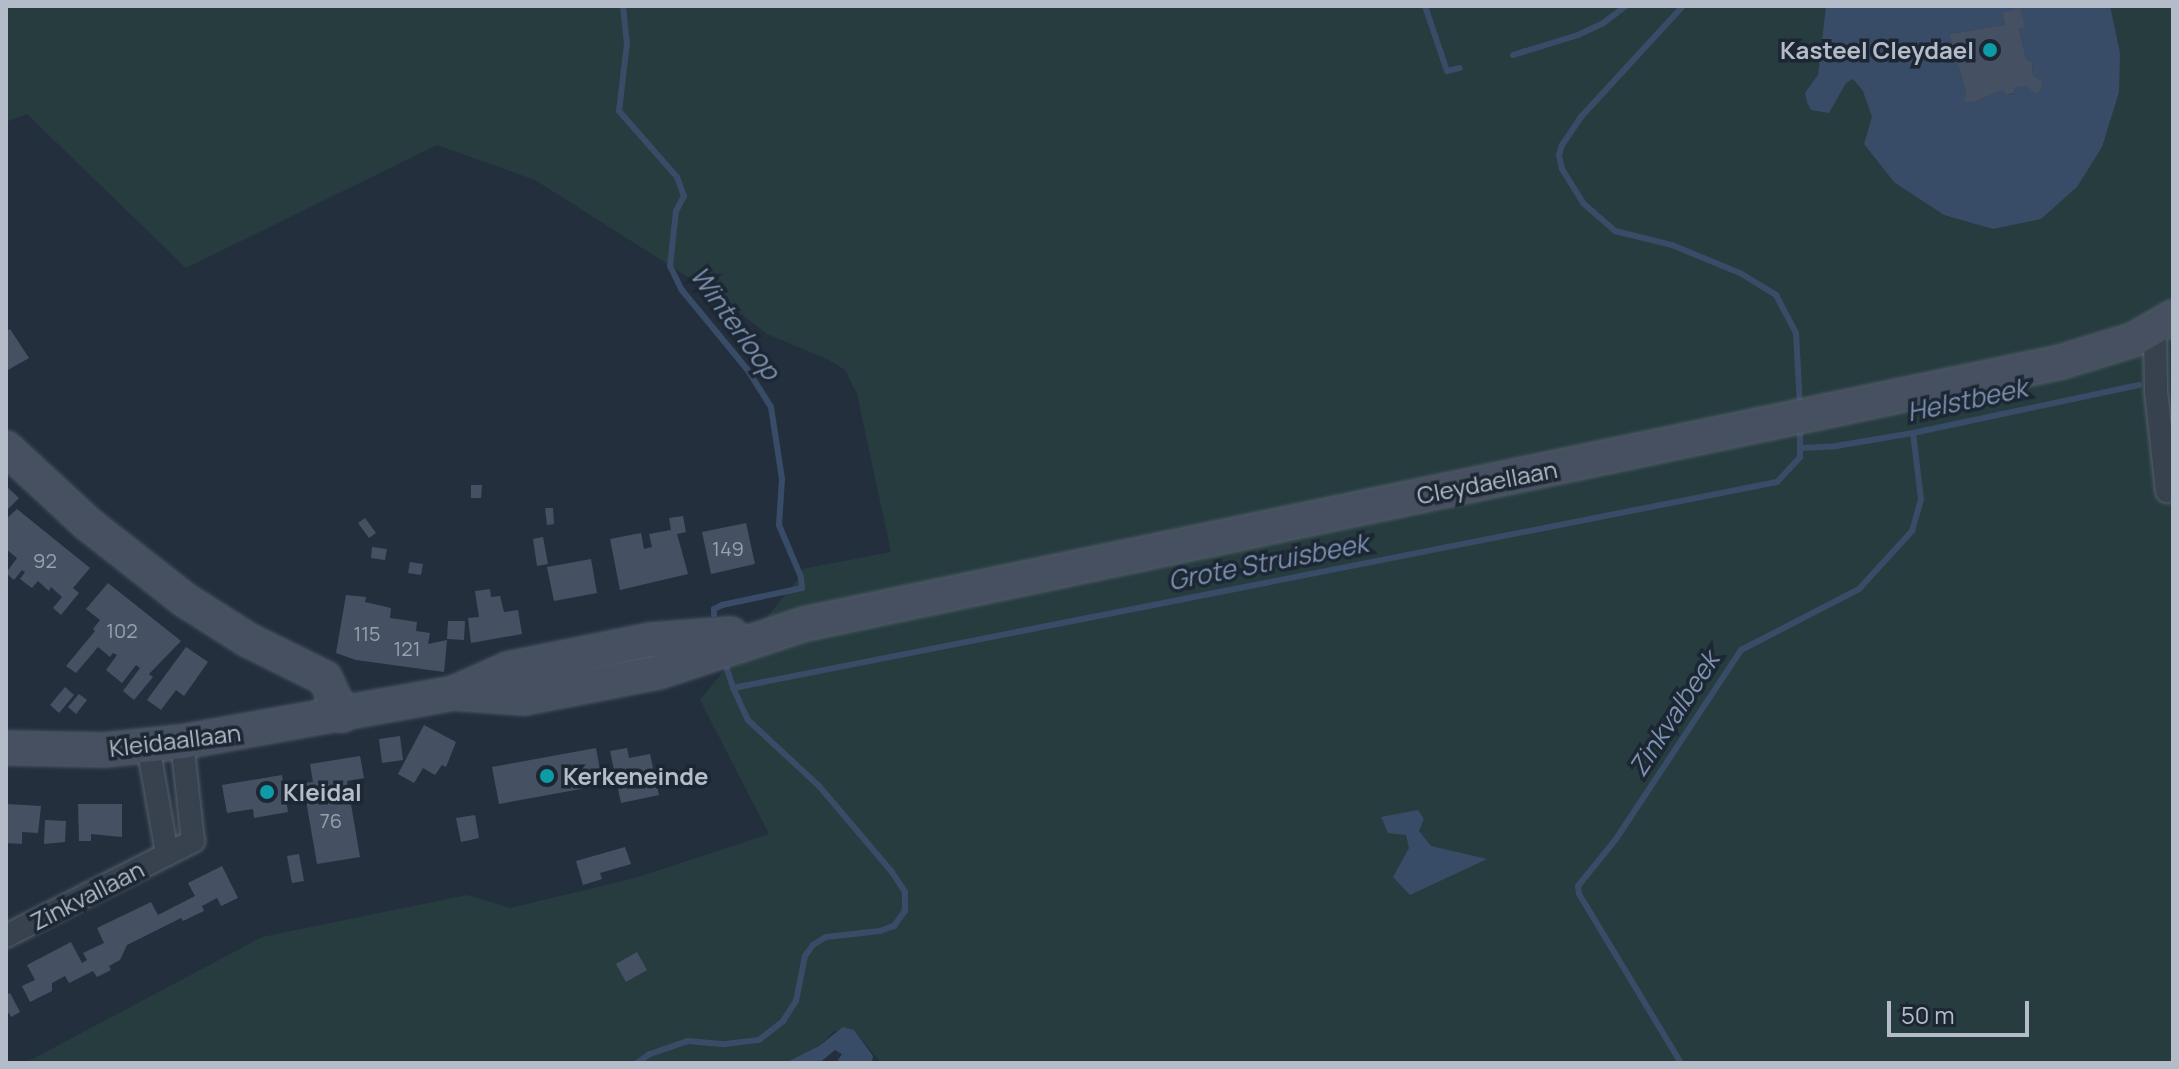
<!DOCTYPE html>
<html>
<head>
<meta charset="utf-8">
<style>
  body { margin:0 }
  #map { position:relative; width:2179px; height:1069px; overflow:hidden; background:#242f3e; font-family:Manrope,sans-serif }
  div>[style] { position:absolute }
  .green>* { inset:0; background:#263c3f }
  .water>* { inset:0; background:#394c67 }
  .stream>* { height:6px; margin:-3px; padding:0 3px; transform-origin:3px; border-radius:3px; background:#394c67 }
  .building>* { inset:0; background:#455162 }
  .roads { filter:drop-shadow(0 0 2px #565f6c) drop-shadow(0 0 2px #565f6c) }
  .street>* { height:22px; margin:-11px; padding:0 11px; transform-origin:11px; border-radius:11px; background:#38414e }
  .secondary>* { height:32px; margin:-16px; padding:0 16px; transform-origin:16px; border-radius:16px; background:#465061 }
  .dots>* { width:22px; height:22px; translate:-50% -50%; box-sizing:border-box; border:4px solid #1d2633; border-radius:50% }
  span { translate:-50% -50%; white-space:nowrap; text-align:center; line-height:1.15; -webkit-text-stroke:7px #1d2633; paint-order:stroke }
  .number-label { font-size:20px; color:#98a1af }
  .number-label span { -webkit-text-stroke-width:0 }
  .poi-label { font-size:24px; color:#b4bcc9; font-weight:700 }
  .right { translate:-100% -50%; text-align:right }
  .left { translate:0 -50%; text-align:left }
  .street-label { font-size:24px; color:#b4bcc9 }
  .water-label { font-size:26px; color:#7c92b1; font-style:italic }
  .frame { position:absolute; inset:0; border:8px solid #b4bcc9; pointer-events:none }
  .scale { position:absolute; left:1887px; top:1001px; width:142px; height:36px; box-sizing:border-box; border:4px solid #b4bcc9; border-top:0; padding-left:10px; font-size:24px; line-height:28px; white-space:nowrap; color:#b4bcc9; -webkit-text-stroke:6px #1d2633; paint-order:stroke }
</style>
</head>
<body>
<div id="map">
  <div class="green">
    <div style="clip-path:polygon(6px 6px,2173px 6px,2173px 1063px,881px 1063px,854px 1030px,834px 1031px,819px 1046px,785px 1063px,25px 1063px,262px 937px,467px 895px,510px 908px,635px 878px,769px 834px,700px 700px,798px 579px,802px 569px,891px 552px,857px 394px,845px 370px,827px 359px,767px 334px,721px 298px,535px 180px,437px 145px,186px 268px,27px 114px,6px 122px)"></div>
  </div>
  <div class="water">
    <div style="clip-path:polygon(evenodd,1826px 6px,2110px 6px,2120px 53px,2119px 92px,2102px 147px,2077px 187px,2041px 219px,1993px 229px,1944px 215px,1894px 182px,1864px 144px,1872px 117px,1863px 91px,1853px 79px,1846px 83px,1829px 113px,1811px 110px,1807px 102px,1805px 93px,1818px 75px,1826px 6px,2020px 9px,2019px 29px,2026px 59px,2032px 62px,2033px 76px,2043px 81px,2041px 91px,2035px 92px,2026px 86px,2014px 88px,2013px 94px,2006px 95px,2003px 90px,1972px 103px,1965px 101px,1966px 92px,1949px 34px,2005px 25px,2002px 13px,2020px 9px)"></div>
    <div style="clip-path:polygon(1418px 810px,1424px 819px,1419px 831px,1431px 846px,1487px 859px,1410px 895px,1393px 877px,1409px 848px,1406px 835px,1388px 833px,1381px 817px)"></div>
    <div style="clip-path:polygon(843px 1027px,854px 1030px,873px 1056px,872px 1062px,836px 1063px,842px 1054px,835px 1050px,819px 1063px,785px 1063px,819px 1046px)"></div>
  </div>
  <div class="stream">
    <div style="left:623px;top:6px;width:37px;rotate:84deg"></div>
    <div style="left:627px;top:43px;width:68px;rotate:96.7deg"></div>
    <div style="left:619px;top:111px;width:88px;rotate:48.7deg"></div>
    <div style="left:677px;top:177px;width:20px;rotate:70deg"></div>
    <div style="left:684px;top:196px;width:17px;rotate:118deg"></div>
    <div style="left:676px;top:211px;width:55px;rotate:96.2deg"></div>
    <div style="left:670px;top:266px;width:25px;rotate:64deg"></div>
    <div style="left:681px;top:289px;width:104px;rotate:50.5deg"></div>
    <div style="left:747px;top:369px;width:45px;rotate:57.7deg"></div>
    <div style="left:771px;top:407px;width:73px;rotate:81.3deg"></div>
    <div style="left:782px;top:479px;width:46px;rotate:93.7deg"></div>
    <div style="left:779px;top:525px;width:56px;rotate:67.1deg"></div>
    <div style="left:801px;top:577px;width:11px;rotate:85deg"></div>
    <div style="left:802px;top:588px;width:82px;rotate:168deg"></div>
    <div style="left:722px;top:605px;width:9px;rotate:153deg"></div>
    <div style="left:714px;top:609px;width:5px;rotate:90deg"></div>
    <div style="left:1425px;top:6px;width:69px;rotate:71.3deg"></div>
    <div style="left:1447px;top:71px;width:13px;rotate:-13deg"></div>
    <div style="left:1683px;top:6px;width:151px;rotate:132.6deg"></div>
    <div style="left:1581px;top:117px;width:34px;rotate:124deg"></div>
    <div style="left:1562px;top:145px;width:10px;rotate:107deg"></div>
    <div style="left:1559px;top:155px;width:14px;rotate:78deg"></div>
    <div style="left:1562px;top:169px;width:40px;rotate:58deg"></div>
    <div style="left:1583px;top:203px;width:43px;rotate:41.2deg"></div>
    <div style="left:1615px;top:231px;width:59px;rotate:13.8deg"></div>
    <div style="left:1672px;top:245px;width:74px;rotate:22.4deg"></div>
    <div style="left:1740px;top:273px;width:42px;rotate:31.4deg"></div>
    <div style="left:1776px;top:295px;width:43px;rotate:62.2deg"></div>
    <div style="left:1796px;top:333px;width:74px;rotate:86.9deg"></div>
    <div style="left:1513px;top:55px;width:68px;rotate:-17.1deg"></div>
    <div style="left:1578px;top:35px;width:26px;rotate:-25deg"></div>
    <div style="left:1602px;top:24px;width:30px;rotate:-37deg"></div>
    <div style="left:1801px;top:448px;width:35px;rotate:-3deg"></div>
    <div style="left:1836px;top:446px;width:78px;rotate:-9.6deg"></div>
    <div style="left:1913px;top:433px;width:231px;rotate:-12deg"></div>
    <div style="left:727px;top:669px;width:20px;rotate:72deg"></div>
    <div style="left:637px;top:1063px;width:16px;rotate:-35deg"></div>
    <div style="left:650px;top:1054px;width:39px;rotate:-19deg"></div>
    <div style="left:687px;top:1041px;width:38px;rotate:5deg"></div>
    <div style="left:725px;top:1044px;width:34px;rotate:-7deg"></div>
    <div style="left:759px;top:1040px;width:31px;rotate:-38deg"></div>
    <div style="left:783px;top:1021px;width:24px;rotate:-57deg"></div>
    <div style="left:796px;top:1001px;width:46px;rotate:-78.7deg"></div>
    <div style="left:805px;top:956px;width:14px;rotate:-54deg"></div>
    <div style="left:813px;top:945px;width:15px;rotate:-32deg"></div>
    <div style="left:826px;top:937px;width:54px;rotate:-6.3deg"></div>
    <div style="left:880px;top:931px;width:15px;rotate:-20deg"></div>
    <div style="left:894px;top:926px;width:19px;rotate:-54deg"></div>
    <div style="left:905px;top:911px;width:19px;rotate:-90deg"></div>
    <div style="left:905px;top:892px;width:24px;rotate:-123deg"></div>
    <div style="left:892px;top:872px;width:113px;rotate:-130.3deg"></div>
    <div style="left:819px;top:786px;width:97px;rotate:-137.1deg"></div>
    <div style="left:748px;top:720px;width:35px;rotate:-115deg"></div>
    <div style="left:733px;top:688px;width:1064px;rotate:-11.16deg"></div>
    <div style="left:1777px;top:482px;width:34px;rotate:-47deg"></div>
    <div style="left:1800px;top:457px;width:31px;rotate:-90deg"></div>
    <div style="left:1681px;top:1063px;width:197px;rotate:-121.1deg"></div>
    <div style="left:1579px;top:894px;width:8px;rotate:-97deg"></div>
    <div style="left:1578px;top:886px;width:60px;rotate:-51deg"></div>
    <div style="left:1616px;top:839px;width:227px;rotate:-56.5deg"></div>
    <div style="left:1741px;top:650px;width:133px;rotate:-27.3deg"></div>
    <div style="left:1859px;top:589px;width:79px;rotate:-47.6deg"></div>
    <div style="left:1912px;top:531px;width:33px;rotate:-74deg"></div>
    <div style="left:1921px;top:499px;width:66px;rotate:-96.9deg"></div>
  </div>
  <div class="building">
    <div style="clip-path:polygon(2020px 8px,2025px 27px,2019px 29px,2026px 59px,2032px 62px,2033px 76px,2043px 81px,2041px 91px,2035px 93px,2026px 86px,2014px 88px,2014px 93px,2006px 95px,2003px 90px,1972px 103px,1964px 101px,1966px 92px,1949px 34px,2005px 25px,2002px 13px)"></div>
    <div style="clip-path:polygon(10px 329px,29px 358px,6px 371px,6px 331px)"></div>
    <div style="clip-path:polygon(471px 485px,482px 485px,481px 498px,471px 498px)"></div>
    <div style="clip-path:polygon(6px 486px,19px 498px,6px 511px)"></div>
    <div style="clip-path:polygon(545px 508px,553px 508px,554px 524px,547px 525px)"></div>
    <div style="clip-path:polygon(17px 509px,90px 568px,73px 588px,79px 593px,61px 615px,53px 608px,62px 597px,51px 587px,49px 591px,38px 581px,32px 588px,20px 579px,25px 572px,22px 570px,14px 580px,6px 573px,17px 558px,6px 549px,6px 519px)"></div>
    <div style="clip-path:polygon(683px 516px,686px 532px,677px 534px,688px 574px,620px 590px,610px 539px,641px 533px,644px 549px,652px 547px,649px 534px,671px 530px,669px 518px)"></div>
    <div style="clip-path:polygon(365px 518px,376px 533px,369px 538px,358px 523px)"></div>
    <div style="clip-path:polygon(746px 523px,755px 564px,711px 574px,702px 532px)"></div>
    <div style="clip-path:polygon(543px 537px,548px 564px,537px 566px,533px 539px)"></div>
    <div style="clip-path:polygon(372px 547px,387px 549px,385px 560px,371px 558px)"></div>
    <div style="clip-path:polygon(591px 559px,597px 593px,554px 601px,547px 567px)"></div>
    <div style="clip-path:polygon(410px 562px,423px 564px,421px 575px,408px 573px)"></div>
    <div style="clip-path:polygon(108px 583px,181px 641px,149px 674px,153px 677px,134px 700px,123px 691px,140px 668px,136px 665px,122px 683px,106px 670px,117px 655px,113px 653px,110px 657px,98px 647px,76px 673px,66px 666px,95px 631px,93px 629px,100px 620px,86px 609px)"></div>
    <div style="clip-path:polygon(490px 589px,491px 597px,500px 596px,504px 612px,518px 610px,522px 634px,471px 643px,468px 618px,479px 617px,475px 591px)"></div>
    <div style="clip-path:polygon(346px 595px,366px 597px,365px 602px,391px 608px,390px 618px,417px 622px,416px 631px,430px 633px,428px 644px,447px 640px,444px 672px,356px 660px,336px 653px)"></div>
    <div style="clip-path:polygon(448px 621px,465px 621px,464px 640px,447px 639px)"></div>
    <div style="clip-path:polygon(186px 647px,208px 662px,184px 696px,176px 690px,161px 710px,147px 700px)"></div>
    <div style="clip-path:polygon(65px 687px,74px 695px,59px 713px,50px 705px)"></div>
    <div style="clip-path:polygon(79px 694px,87px 700px,76px 714px,68px 707px)"></div>
    <div style="clip-path:polygon(424px 725px,456px 742px,446px 767px,442px 765px,435px 775px,423px 768px,414px 783px,398px 774px)"></div>
    <div style="clip-path:polygon(400px 736px,403px 760px,382px 763px,379px 739px)"></div>
    <div style="clip-path:polygon(596px 748px,603px 785px,499px 804px,492px 767px)"></div>
    <div style="clip-path:polygon(627px 748px,629px 758px,650px 754px,659px 795px,621px 803px,610px 751px)"></div>
    <div style="clip-path:polygon(360px 756px,364px 778px,347px 781px,360px 857px,317px 864px,303px 783px,313px 782px,310px 764px)"></div>
    <div style="clip-path:polygon(282px 775px,288px 812px,254px 818px,253px 809px,227px 813px,222px 785px)"></div>
    <div style="clip-path:polygon(6px 804px,41px 806px,38px 833px,22px 832px,22px 844px,6px 843px)"></div>
    <div style="clip-path:polygon(78px 804px,122px 804px,122px 837px,91px 834px,91px 841px,79px 841px)"></div>
    <div style="clip-path:polygon(475px 815px,479px 838px,461px 842px,456px 818px)"></div>
    <div style="clip-path:polygon(45px 820px,66px 821px,65px 842px,44px 844px)"></div>
    <div style="clip-path:polygon(625px 847px,631px 864px,600px 873px,602px 879px,583px 885px,576px 861px)"></div>
    <div style="clip-path:polygon(299px 854px,304px 881px,292px 883px,287px 856px)"></div>
    <div style="clip-path:polygon(222px 866px,238px 898px,221px 906px,217px 898px,202px 906px,204px 911px,183px 921px,181px 918px,127px 945px,120px 960px,109px 966px,111px 970px,97px 977px,93px 971px,69px 983px,65px 976px,52px 983px,52px 991px,30px 1002px,22px 986px,35px 980px,27px 965px,71px 942px,82px 963px,87px 960px,83px 953px,104px 943px,97px 928px,151px 902px,158px 915px,195px 896px,188px 883px)"></div>
    <div style="clip-path:polygon(637px 952px,647px 970px,626px 982px,616px 964px)"></div>
    <div style="clip-path:polygon(10px 993px,20px 1012px,11px 1017px,9px 1013px,6px 1015px,6px 995px)"></div>
  </div>
  <div class="roads">
    <div class="street">
      <div style="left:2155px;top:331px;width:60px;rotate:89deg"></div>
      <div style="left:2156px;top:391px;width:101px;rotate:83.7deg"></div>
      <div style="left:148px;top:746px;width:110px;rotate:80deg"></div>
      <div style="left:6px;top:936px;width:210px;rotate:-26.9deg"></div>
      <div style="left:193px;top:841px;width:100px;rotate:-96.3deg"></div>
    </div>
    <div class="secondary">
      <div style="left:6px;top:448px;width:112px;rotate:42.8deg"></div>
      <div style="left:88px;top:524px;width:123px;rotate:38.1deg"></div>
      <div style="left:185px;top:600px;width:75px;rotate:32.4deg"></div>
      <div style="left:248px;top:640px;width:86px;rotate:26.3deg"></div>
      <div style="left:325px;top:678px;width:41px;rotate:65.3deg"></div>
      <div style="left:454px;top:693px;width:70px;rotate:4.1deg"></div>
      <div style="left:524px;top:698px;width:136px;rotate:-11deg"></div>
      <div style="left:658px;top:672px;width:155px;rotate:-18.1deg"></div>
      <div style="left:805px;top:624px;width:1283px;rotate:-11.78deg"></div>
      <div style="left:2061px;top:362px;width:75px;rotate:-17deg"></div>
      <div style="left:2133px;top:340px;width:46px;rotate:-29.9deg"></div>
      <div style="left:6px;top:748px;width:98px;rotate:1.2deg"></div>
      <div style="left:104px;top:750px;width:78px;rotate:-5.9deg"></div>
      <div style="left:182px;top:742px;width:276px;rotate:-10.2deg"></div>
      <div style="left:454px;top:693px;width:59px;rotate:-24deg"></div>
      <div style="left:508px;top:669px;width:146px;rotate:-11.5deg"></div>
      <div style="left:651px;top:640px;width:80px;rotate:-4.3deg"></div>
    </div>
  </div>
  <div class="dots">
    <div style="left:1990px;top:50px;background:#0f9aa8"></div>
    <div style="left:547px;top:776px;background:#0f9aa8"></div>
    <div style="left:267px;top:792px;background:#0f9aa8"></div>
  </div>
  <div class="number-label">
    <span style="left:728px;top:548px">149</span>
    <span style="left:45px;top:560px">92</span>
    <span style="left:122px;top:630px">102</span>
    <span style="left:367px;top:633px">115</span>
    <span style="left:407px;top:648px">121</span>
    <span style="left:331px;top:820px">76</span>
  </div>
  <div class="poi-label">
    <span class="right" style="left:1974px;top:50px">Kasteel Cleydael</span>
    <span class="left" style="left:563px;top:776px">Kerkeneinde</span>
    <span class="left" style="left:283px;top:792px">Kleidal</span>
  </div>
  <div class="street-label">
    <span style="left:1487px;top:482px;rotate:-11deg">Cleydaellaan</span>
    <span style="left:175px;top:740px;rotate:-7deg">Kleidaallaan</span>
    <span style="left:87px;top:895px;rotate:-27deg">Zinkvallaan</span>
  </div>
  <div class="water-label">
    <span style="left:735px;top:323px;rotate:54deg">Winterloop</span>
    <span style="left:1967px;top:400px;rotate:-12deg">Helstbeek</span>
    <span style="left:1268px;top:562px;rotate:-11deg">Grote Struisbeek</span>
    <span style="left:1674px;top:714px;rotate:-57deg">Zinkvalbeek</span>
  </div>
  <div class="frame"></div>
  <div class="scale">50 m</div>
</div>
</body>
</html>
